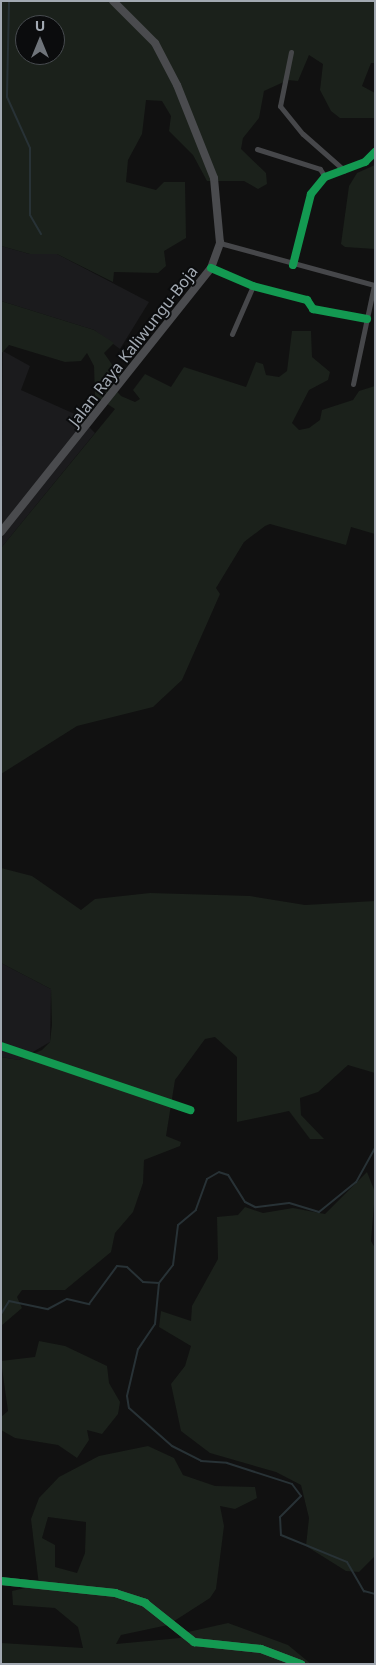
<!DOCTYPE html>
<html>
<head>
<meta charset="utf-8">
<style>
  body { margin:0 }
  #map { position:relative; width:376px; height:1665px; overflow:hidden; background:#111; font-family:"Noto Sans",sans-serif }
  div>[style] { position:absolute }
  .built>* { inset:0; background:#1b1b1d }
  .green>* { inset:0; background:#1b211b }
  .stream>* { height:2px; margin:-1px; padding:0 1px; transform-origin:1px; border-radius:1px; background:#283236 }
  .street>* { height:5px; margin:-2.5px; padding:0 2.5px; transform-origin:2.5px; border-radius:2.5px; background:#46474a }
  .secondary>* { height:8px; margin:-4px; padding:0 4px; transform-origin:4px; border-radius:4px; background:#4a4b4e }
  .cycleway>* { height:8px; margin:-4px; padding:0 4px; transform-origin:4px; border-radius:4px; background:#139951 }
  span { translate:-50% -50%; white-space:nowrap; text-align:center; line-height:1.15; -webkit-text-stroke:4px #0b0c0d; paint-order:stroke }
  .street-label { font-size:16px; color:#a2a9b2 }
  .frame { position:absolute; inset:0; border:2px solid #a2a9b2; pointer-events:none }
  .north { position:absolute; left:15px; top:15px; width:50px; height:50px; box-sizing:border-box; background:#0b0c0d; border:1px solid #474b4f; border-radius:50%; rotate:0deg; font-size:14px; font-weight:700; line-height:20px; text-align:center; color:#a2a9b2 }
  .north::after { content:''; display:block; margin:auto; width:18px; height:22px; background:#6f747a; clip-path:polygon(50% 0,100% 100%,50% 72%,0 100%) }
</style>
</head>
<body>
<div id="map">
  <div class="built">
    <div style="clip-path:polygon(1px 246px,30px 254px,57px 254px,149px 302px,120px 349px,94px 330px,1px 301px)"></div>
    <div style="clip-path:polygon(3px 351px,30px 366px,21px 390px,77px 415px,95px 433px,1px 548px)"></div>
    <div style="clip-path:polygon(1px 963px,51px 989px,50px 1042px,19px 1060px,1px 1057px)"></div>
  </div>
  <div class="green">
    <div style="clip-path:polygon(evenodd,1px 1px,375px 1px,375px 63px,371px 63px,362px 86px,375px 93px,375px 118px,340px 118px,331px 111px,320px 90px,323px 64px,309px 55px,298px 81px,288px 80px,264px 91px,259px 118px,243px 138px,241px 149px,266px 173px,267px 184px,258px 189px,244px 181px,207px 181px,193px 155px,169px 131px,171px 116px,162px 101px,146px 100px,142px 134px,128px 160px,126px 182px,156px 190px,164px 182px,185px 182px,186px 238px,164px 251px,166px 266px,158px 273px,114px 272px,113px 282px,57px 254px,30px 254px,1px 246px,1px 1px,25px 25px,55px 25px,55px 55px,25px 55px,25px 25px)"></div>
    <div style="clip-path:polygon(375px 165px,375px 249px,345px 247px,341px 244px,349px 186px,357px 173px)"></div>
    <div style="clip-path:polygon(1px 301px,94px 330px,114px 343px,104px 353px,120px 376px,114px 388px,121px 396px,135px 402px,140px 399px,133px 390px,145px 374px,171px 387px,184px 367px,246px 387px,256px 362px,263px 364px,266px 375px,279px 377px,287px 371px,292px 331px,311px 331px,312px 357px,330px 372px,328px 380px,309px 390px,292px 423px,299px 430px,309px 428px,320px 420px,322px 410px,353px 400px,359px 391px,375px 386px,375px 534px,351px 527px,346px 545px,270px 524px,265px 526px,244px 542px,216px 588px,220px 594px,182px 680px,153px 707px,77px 726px,1px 774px,1px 548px,115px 409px,95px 396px,94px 366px,87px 353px,81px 361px,65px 362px,9px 345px,1px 354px)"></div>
    <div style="clip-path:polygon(1px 868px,32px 876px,81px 910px,95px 899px,150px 893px,250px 896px,305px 905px,375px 901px,375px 1073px,348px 1065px,318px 1092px,300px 1098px,301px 1115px,324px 1139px,310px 1139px,289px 1111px,237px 1122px,237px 1057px,215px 1037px,205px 1039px,175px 1080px,166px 1136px,181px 1142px,180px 1146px,144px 1160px,143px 1183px,133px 1212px,115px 1233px,111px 1252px,65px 1290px,22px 1290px,17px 1297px,22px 1308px,1px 1326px,1px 1057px,19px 1060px,42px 1050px,50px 1042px,52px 1025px,51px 989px,1px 963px)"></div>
    <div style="clip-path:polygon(367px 1172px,375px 1192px,371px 1241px,375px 1248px,375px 1556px,359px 1572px,346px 1571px,306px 1546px,309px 1518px,301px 1485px,276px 1472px,210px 1453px,181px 1431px,171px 1384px,185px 1366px,191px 1346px,159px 1327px,161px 1311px,191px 1321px,192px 1306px,218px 1259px,217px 1217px,238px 1215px,245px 1207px,263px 1213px,293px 1208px,325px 1214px)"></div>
    <div style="clip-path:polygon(39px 1341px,65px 1346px,107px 1366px,109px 1383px,120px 1402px,118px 1414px,102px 1434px,87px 1430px,89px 1440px,77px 1458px,58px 1445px,15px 1438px,1px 1430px,1px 1417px,8px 1411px,1px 1361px,35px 1357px)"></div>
    <div style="clip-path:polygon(evenodd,148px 1446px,174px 1458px,183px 1475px,215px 1486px,255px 1487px,257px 1498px,235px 1509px,220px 1506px,224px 1526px,216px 1589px,210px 1598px,168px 1625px,121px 1635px,116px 1644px,180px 1638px,188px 1632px,228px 1623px,288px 1645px,311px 1664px,1px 1664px,1px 1643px,83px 1648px,78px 1627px,55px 1608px,13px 1605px,12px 1591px,39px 1585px,31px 1519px,39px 1498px,59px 1477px,99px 1456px,148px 1446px,48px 1517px,86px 1522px,85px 1553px,77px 1573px,55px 1567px,55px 1545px,42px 1538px,48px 1517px)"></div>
  </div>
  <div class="stream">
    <div style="left:9px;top:1px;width:96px;rotate:91.2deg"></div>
    <div style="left:7px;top:97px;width:56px;rotate:65.7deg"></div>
    <div style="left:30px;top:148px;width:67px;rotate:90deg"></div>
    <div style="left:30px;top:215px;width:22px;rotate:60deg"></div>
    <div style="left:375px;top:1148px;width:39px;rotate:119deg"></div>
    <div style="left:356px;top:1182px;width:48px;rotate:141deg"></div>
    <div style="left:319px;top:1212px;width:31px;rotate:-163deg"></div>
    <div style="left:289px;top:1203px;width:34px;rotate:173deg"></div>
    <div style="left:255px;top:1207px;width:11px;rotate:-153deg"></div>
    <div style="left:245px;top:1202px;width:32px;rotate:-122deg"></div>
    <div style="left:228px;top:1175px;width:9px;rotate:-162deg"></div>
    <div style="left:219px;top:1172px;width:14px;rotate:150deg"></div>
    <div style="left:207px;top:1179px;width:33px;rotate:110deg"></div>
    <div style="left:196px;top:1210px;width:23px;rotate:140deg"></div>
    <div style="left:178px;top:1225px;width:40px;rotate:97.1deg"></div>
    <div style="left:173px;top:1265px;width:23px;rotate:128deg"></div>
    <div style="left:159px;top:1283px;width:41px;rotate:95.6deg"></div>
    <div style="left:155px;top:1324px;width:30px;rotate:124deg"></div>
    <div style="left:138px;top:1349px;width:48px;rotate:103.2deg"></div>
    <div style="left:127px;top:1396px;width:12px;rotate:81deg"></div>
    <div style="left:129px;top:1408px;width:57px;rotate:41.5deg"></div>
    <div style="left:172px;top:1446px;width:33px;rotate:27deg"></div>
    <div style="left:201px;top:1461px;width:26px;rotate:4deg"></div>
    <div style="left:227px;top:1463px;width:68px;rotate:17.9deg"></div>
    <div style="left:292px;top:1484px;width:15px;rotate:53deg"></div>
    <div style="left:301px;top:1496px;width:30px;rotate:135deg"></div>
    <div style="left:280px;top:1517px;width:18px;rotate:87deg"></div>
    <div style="left:281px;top:1535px;width:71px;rotate:22.2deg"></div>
    <div style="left:347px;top:1562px;width:34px;rotate:60deg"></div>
    <div style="left:364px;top:1591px;width:11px;rotate:15deg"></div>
    <div style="left:1px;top:1314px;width:15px;rotate:-58deg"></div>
    <div style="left:9px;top:1301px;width:40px;rotate:12deg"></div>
    <div style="left:48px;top:1309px;width:21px;rotate:-28deg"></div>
    <div style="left:67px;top:1299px;width:23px;rotate:13deg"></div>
    <div style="left:89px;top:1304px;width:47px;rotate:-53.6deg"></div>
    <div style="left:117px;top:1266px;width:10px;rotate:6deg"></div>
    <div style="left:127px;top:1267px;width:22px;rotate:43deg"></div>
    <div style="left:143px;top:1282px;width:16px;rotate:4deg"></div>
  </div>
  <div class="street">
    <div style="left:291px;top:52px;width:55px;rotate:101.5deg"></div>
    <div style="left:280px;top:106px;width:36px;rotate:51deg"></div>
    <div style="left:303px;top:134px;width:55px;rotate:41.3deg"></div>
    <div style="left:257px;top:149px;width:66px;rotate:17.6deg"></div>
    <div style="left:320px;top:169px;width:9px;rotate:58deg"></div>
    <div style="left:220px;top:243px;width:161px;rotate:15.2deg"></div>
    <div style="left:293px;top:265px;width:73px;rotate:-75.8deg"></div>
    <div style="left:311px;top:194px;width:22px;rotate:-51deg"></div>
    <div style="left:325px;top:177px;width:43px;rotate:-20.6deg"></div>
    <div style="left:365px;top:162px;width:14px;rotate:-45deg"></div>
    <div style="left:211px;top:268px;width:46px;rotate:23.2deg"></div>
    <div style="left:253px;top:286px;width:56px;rotate:14.5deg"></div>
    <div style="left:307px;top:300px;width:11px;rotate:56deg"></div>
    <div style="left:313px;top:309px;width:55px;rotate:10.5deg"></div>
    <div style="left:232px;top:334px;width:52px;rotate:-66.4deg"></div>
    <div style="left:353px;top:384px;width:101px;rotate:-78deg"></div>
    <div style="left:1px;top:1046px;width:200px;rotate:18.7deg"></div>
  </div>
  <div class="secondary">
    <div style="left:1px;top:532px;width:337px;rotate:-51.5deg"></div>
    <div style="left:211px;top:268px;width:27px;rotate:-70deg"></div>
    <div style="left:220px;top:243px;width:65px;rotate:-95.3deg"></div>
    <div style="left:214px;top:178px;width:100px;rotate:-111.7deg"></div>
    <div style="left:177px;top:85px;width:47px;rotate:-117.6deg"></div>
    <div style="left:155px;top:43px;width:59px;rotate:-135deg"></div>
    <div style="left:1px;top:1581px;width:115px;rotate:6deg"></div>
    <div style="left:115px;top:1593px;width:32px;rotate:18deg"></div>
    <div style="left:145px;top:1603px;width:63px;rotate:38.5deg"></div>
    <div style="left:194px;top:1642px;width:67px;rotate:6deg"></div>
    <div style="left:261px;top:1649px;width:43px;rotate:20.6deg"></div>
  </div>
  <div class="cycleway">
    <div style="left:293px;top:265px;width:73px;rotate:-75.8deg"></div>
    <div style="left:311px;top:194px;width:22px;rotate:-51deg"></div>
    <div style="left:325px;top:177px;width:43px;rotate:-20.6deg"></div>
    <div style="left:365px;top:162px;width:14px;rotate:-45deg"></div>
    <div style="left:211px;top:268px;width:46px;rotate:23.2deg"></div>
    <div style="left:253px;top:286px;width:56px;rotate:14.5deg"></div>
    <div style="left:307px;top:300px;width:11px;rotate:56deg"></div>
    <div style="left:313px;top:309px;width:55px;rotate:10.5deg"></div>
    <div style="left:1px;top:1046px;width:200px;rotate:18.7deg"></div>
    <div style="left:1px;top:1581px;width:115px;rotate:6deg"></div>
    <div style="left:115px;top:1593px;width:32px;rotate:18deg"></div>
    <div style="left:145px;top:1603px;width:63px;rotate:38.5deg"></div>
    <div style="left:194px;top:1642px;width:67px;rotate:6deg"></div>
    <div style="left:261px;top:1649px;width:43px;rotate:20.6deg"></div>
  </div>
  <div class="street-label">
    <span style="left:133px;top:346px;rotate:-52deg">Jalan Raya Kaliwungu-Boja</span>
  </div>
  <div class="frame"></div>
  <div class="north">U</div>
</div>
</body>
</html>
